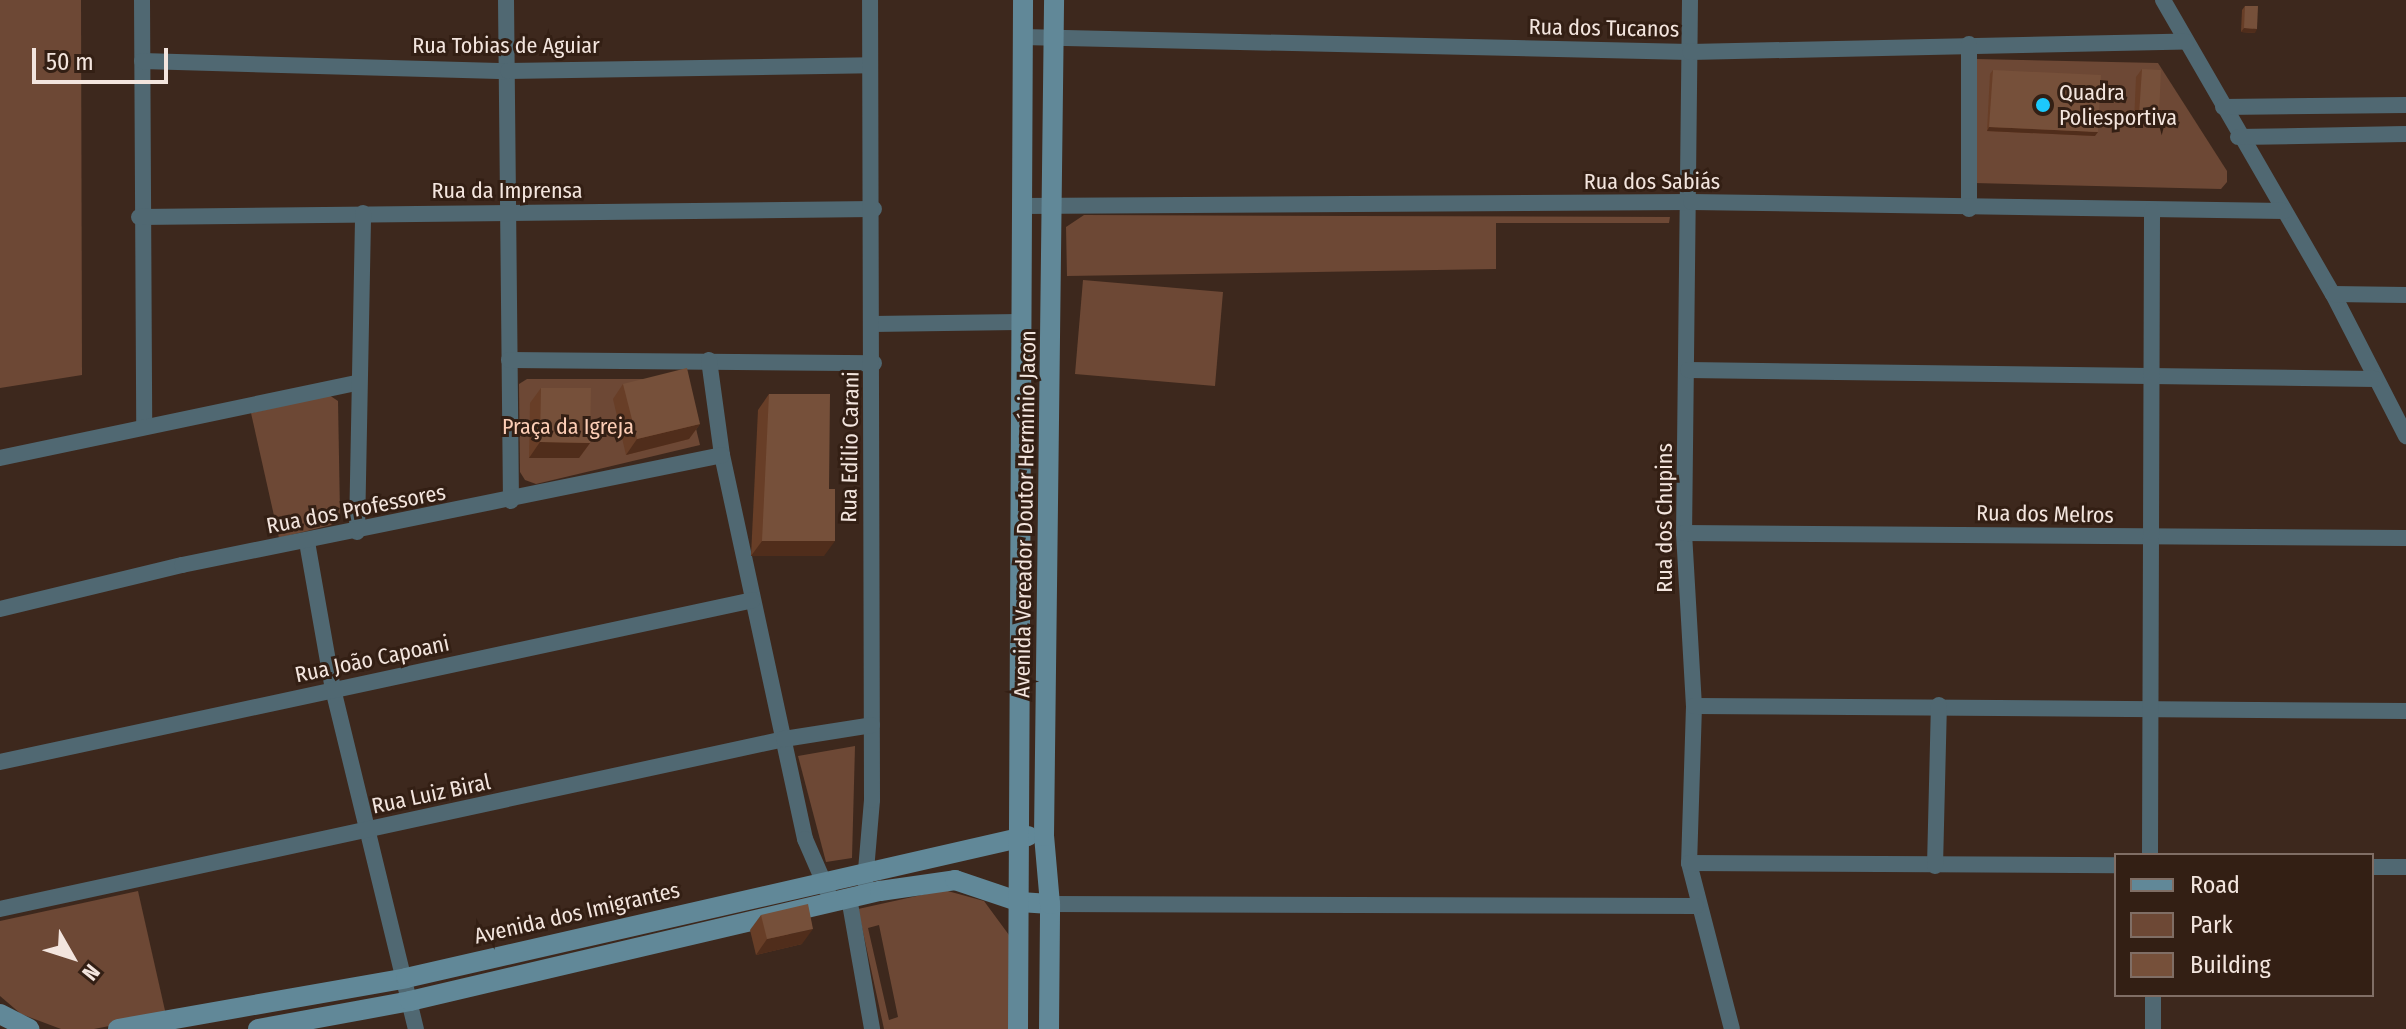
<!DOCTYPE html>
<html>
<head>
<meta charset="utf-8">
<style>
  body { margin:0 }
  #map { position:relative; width:2406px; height:1029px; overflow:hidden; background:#3d281d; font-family:"Fira Sans Condensed",sans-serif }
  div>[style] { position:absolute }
  .green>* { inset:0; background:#6d4835 }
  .street>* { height:16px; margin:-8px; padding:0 8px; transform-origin:8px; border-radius:8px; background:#506872 }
  .secondary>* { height:20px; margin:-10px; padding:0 10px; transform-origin:10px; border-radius:10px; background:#618898 }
  .wall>* { inset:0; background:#683e27 }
  .shaded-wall>* { inset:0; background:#502d1b }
  .building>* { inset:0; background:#76503a }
  .dots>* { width:22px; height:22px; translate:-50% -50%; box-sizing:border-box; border:4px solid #331f14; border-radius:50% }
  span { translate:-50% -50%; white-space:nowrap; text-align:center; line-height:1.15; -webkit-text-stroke:6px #331f14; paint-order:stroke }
  .street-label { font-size:22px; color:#f3e5de }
  .poi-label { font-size:22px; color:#f3e5de }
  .left { translate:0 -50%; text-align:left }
  .park-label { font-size:22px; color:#fccdb5 }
  .legend { position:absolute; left:2114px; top:853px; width:260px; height:144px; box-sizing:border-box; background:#331f14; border:2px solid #806e65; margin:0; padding:10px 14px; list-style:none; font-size:24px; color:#f3e5de }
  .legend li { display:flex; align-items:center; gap:16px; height:40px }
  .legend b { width:40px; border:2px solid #806e65 }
  .north { position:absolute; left:32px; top:917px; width:80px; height:80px; -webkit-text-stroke:6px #331f14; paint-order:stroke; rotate:129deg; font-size:22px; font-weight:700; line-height:32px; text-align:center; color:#f3e5de }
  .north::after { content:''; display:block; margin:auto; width:28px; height:36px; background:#f3e5de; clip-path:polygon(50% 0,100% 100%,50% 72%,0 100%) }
  .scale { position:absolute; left:32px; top:48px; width:136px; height:36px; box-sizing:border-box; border:4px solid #f3e5de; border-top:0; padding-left:10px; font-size:24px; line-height:28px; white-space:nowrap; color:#f3e5de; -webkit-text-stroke:6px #331f14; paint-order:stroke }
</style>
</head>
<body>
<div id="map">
  <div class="green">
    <div style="clip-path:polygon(0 0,81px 0,82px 375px,0 388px)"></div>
    <div style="clip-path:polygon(1975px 59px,2158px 63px,2227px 171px,2227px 182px,2221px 189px,1974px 183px)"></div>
    <div style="clip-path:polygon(1084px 215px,1670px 217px,1669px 223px,1496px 223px,1496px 269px,1067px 276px,1066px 227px)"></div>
    <div style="clip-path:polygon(1083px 280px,1223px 292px,1215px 386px,1075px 374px)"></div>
    <div style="clip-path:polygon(527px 379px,684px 379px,700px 445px,536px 484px,525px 480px,520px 472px,519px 384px)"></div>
    <div style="clip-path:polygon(329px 395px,338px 401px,340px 514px,331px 525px,279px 538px,251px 413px)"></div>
    <div style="clip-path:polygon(855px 746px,852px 858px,826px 862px,798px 756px)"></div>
    <div style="clip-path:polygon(evenodd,944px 890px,984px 901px,1009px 935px,1011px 1029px,884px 1029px,858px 909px,944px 890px,879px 925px,898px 1017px,889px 1020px,868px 928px,879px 925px)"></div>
    <div style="clip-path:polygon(138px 891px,166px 1015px,94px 1029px,61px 1029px,21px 1014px,0 996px,0 921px)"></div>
  </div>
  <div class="street">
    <div style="left:142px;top:0;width:425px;rotate:89.7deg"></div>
    <div style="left:506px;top:0;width:501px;rotate:89.43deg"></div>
    <div style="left:1690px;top:0;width:533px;rotate:90.64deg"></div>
    <div style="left:1684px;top:533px;width:173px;rotate:86.7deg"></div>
    <div style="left:1694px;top:706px;width:157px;rotate:91.8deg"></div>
    <div style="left:1689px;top:863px;width:171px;rotate:75.5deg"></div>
    <div style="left:2163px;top:0;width:340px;rotate:60deg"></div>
    <div style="left:2333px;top:294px;width:160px;rotate:62.8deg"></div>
    <div style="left:1022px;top:37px;width:668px;rotate:1.29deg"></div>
    <div style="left:1690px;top:52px;width:496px;rotate:-1.2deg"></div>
    <div style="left:1969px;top:44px;width:165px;rotate:90deg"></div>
    <div style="left:142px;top:61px;width:366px;rotate:1.6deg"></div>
    <div style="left:508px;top:71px;width:362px;rotate:-0.9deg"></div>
    <div style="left:2223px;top:107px;width:183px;rotate:-0.6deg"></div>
    <div style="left:2238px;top:137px;width:168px;rotate:-1deg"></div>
    <div style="left:1021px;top:206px;width:670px;rotate:-0.34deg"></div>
    <div style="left:1691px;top:202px;width:593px;rotate:0.87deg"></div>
    <div style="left:139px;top:217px;width:735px;rotate:-0.62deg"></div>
    <div style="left:2333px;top:294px;width:73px;rotate:0.8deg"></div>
    <div style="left:872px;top:324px;width:149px;rotate:-0.8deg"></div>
    <div style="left:509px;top:360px;width:365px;rotate:0.5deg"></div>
    <div style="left:709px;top:360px;width:96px;rotate:82.2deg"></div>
    <div style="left:722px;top:455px;width:393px;rotate:77.8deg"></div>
    <div style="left:805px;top:839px;width:58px;rotate:66.5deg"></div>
    <div style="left:1688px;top:370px;width:687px;rotate:0.75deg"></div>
    <div style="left:0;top:458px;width:365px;rotate:-11.9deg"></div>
    <div style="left:357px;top:532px;width:319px;rotate:-88.9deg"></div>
    <div style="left:1684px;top:533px;width:722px;rotate:0.4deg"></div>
    <div style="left:307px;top:542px;width:149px;rotate:80deg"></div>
    <div style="left:333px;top:689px;width:350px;rotate:76.3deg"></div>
    <div style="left:0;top:609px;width:187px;rotate:-13.6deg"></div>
    <div style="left:182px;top:565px;width:551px;rotate:-11.51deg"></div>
    <div style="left:1694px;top:706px;width:712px;rotate:0.4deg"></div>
    <div style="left:0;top:762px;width:770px;rotate:-12.14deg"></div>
    <div style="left:2150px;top:855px;width:644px;rotate:-89.82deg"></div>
    <div style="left:1689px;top:863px;width:427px;rotate:0.3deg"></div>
    <div style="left:1935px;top:866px;width:161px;rotate:-88.6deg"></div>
    <div style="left:2372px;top:867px;width:34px"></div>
    <div style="left:865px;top:882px;width:82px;rotate:-85.1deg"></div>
    <div style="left:872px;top:800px;width:800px;rotate:-90.14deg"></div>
    <div style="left:849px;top:898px;width:133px;rotate:80deg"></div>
    <div style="left:1050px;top:904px;width:646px;rotate:0.18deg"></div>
    <div style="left:0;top:909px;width:802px;rotate:-12.23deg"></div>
    <div style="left:784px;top:739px;width:89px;rotate:-9deg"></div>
    <div style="left:2153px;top:995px;width:34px;rotate:90deg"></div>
  </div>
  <div class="secondary">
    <div style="left:0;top:1014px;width:33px;rotate:27deg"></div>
    <div style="left:118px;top:1029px;width:292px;rotate:-10deg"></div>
    <div style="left:406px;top:978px;width:638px;rotate:-12.86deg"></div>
    <div style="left:258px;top:1029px;width:155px;rotate:-10.4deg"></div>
    <div style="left:410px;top:1001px;width:483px;rotate:-13.2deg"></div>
    <div style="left:880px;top:891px;width:76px;rotate:-8.3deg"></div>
    <div style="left:955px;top:880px;width:69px;rotate:18.7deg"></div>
    <div style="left:1020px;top:902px;width:30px;rotate:4deg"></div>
    <div style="left:1018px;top:1029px;width:1029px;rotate:-89.72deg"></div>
    <div style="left:1049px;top:1029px;width:125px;rotate:-89.5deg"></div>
    <div style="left:1050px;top:904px;width:68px;rotate:-95deg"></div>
    <div style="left:1044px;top:836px;width:836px;rotate:-89.31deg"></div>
  </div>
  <div class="wall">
    <div style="clip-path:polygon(2245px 6px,2255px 33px,2241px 32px,2242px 10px)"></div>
    <div style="clip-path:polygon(2142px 69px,2154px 124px,2134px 123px,2136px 77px)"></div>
    <div style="clip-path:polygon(1993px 70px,2095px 136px,1987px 131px,1990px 74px)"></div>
    <div style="clip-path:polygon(623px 384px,700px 424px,689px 439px,626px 455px,613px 399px)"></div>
    <div style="clip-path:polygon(541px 388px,590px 443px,579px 458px,529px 458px,530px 403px)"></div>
    <div style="clip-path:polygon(769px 394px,824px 556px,751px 556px,758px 410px)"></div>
    <div style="clip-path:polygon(761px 915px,802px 944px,756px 955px,750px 930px)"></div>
  </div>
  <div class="shaded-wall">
    <div style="clip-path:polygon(2244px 28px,2257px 29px,2255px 33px,2241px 32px)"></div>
    <div style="clip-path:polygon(2139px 115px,2159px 116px,2154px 124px,2134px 123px)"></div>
    <div style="clip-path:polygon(1989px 127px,2098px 132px,2095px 136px,1987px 131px)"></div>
    <div style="clip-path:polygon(700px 424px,689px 439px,626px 455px,637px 439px)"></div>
    <div style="clip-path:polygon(540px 442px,590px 443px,579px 458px,529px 458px)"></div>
    <div style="clip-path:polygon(762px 541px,835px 541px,824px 556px,751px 556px)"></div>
    <div style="clip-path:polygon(813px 929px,802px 944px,756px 955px,767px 939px)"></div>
  </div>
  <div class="building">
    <div style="clip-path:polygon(2245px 6px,2258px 6px,2257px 29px,2244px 28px)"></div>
    <div style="clip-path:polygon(2142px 69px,2161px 70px,2159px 116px,2139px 115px)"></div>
    <div style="clip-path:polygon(1993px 70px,2101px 75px,2098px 132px,1989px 127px)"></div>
    <div style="clip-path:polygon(687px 368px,700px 424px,637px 439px,623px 384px)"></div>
    <div style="clip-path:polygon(541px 388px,591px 388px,590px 443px,540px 442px)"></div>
    <div style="clip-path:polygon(769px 394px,830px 394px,829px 489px,835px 489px,835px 541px,762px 541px)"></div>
    <div style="clip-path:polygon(808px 904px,813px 929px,767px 939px,761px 915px)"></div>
  </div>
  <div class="dots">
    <div style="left:2043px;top:105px;background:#1cc9fc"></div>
  </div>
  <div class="street-label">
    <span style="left:1604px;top:28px;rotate:1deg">Rua dos Tucanos</span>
    <span style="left:506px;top:46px">Rua Tobias de Aguiar</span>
    <span style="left:1652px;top:182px">Rua dos Sabiás</span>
    <span style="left:507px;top:191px">Rua da Imprensa</span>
    <span style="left:850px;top:447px;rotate:-89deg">Rua Edilio Carani</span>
    <span style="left:356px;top:509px;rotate:-11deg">Rua dos Professores</span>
    <span style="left:1025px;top:514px;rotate:-89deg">Avenida Vereador Doutor Hermínio Jacon</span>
    <span style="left:2045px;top:514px;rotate:1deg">Rua dos Melros</span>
    <span style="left:1665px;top:518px;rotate:-90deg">Rua dos Chupins</span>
    <span style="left:372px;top:659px;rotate:-12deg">Rua João Capoani</span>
    <span style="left:431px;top:794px;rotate:-12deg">Rua Luiz Biral</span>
    <span style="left:577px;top:913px;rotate:-13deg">Avenida dos Imigrantes</span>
  </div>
  <div class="poi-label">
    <span class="left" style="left:2059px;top:105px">Quadra<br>Poliesportiva</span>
  </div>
  <div class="park-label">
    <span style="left:568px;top:427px">Praça da Igreja</span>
  </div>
  <ul class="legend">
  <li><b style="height:10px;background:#618898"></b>Road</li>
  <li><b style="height:22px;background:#6d4835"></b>Park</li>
  <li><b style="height:22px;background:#76503a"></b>Building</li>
  </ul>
  <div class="north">N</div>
  <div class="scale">50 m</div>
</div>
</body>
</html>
